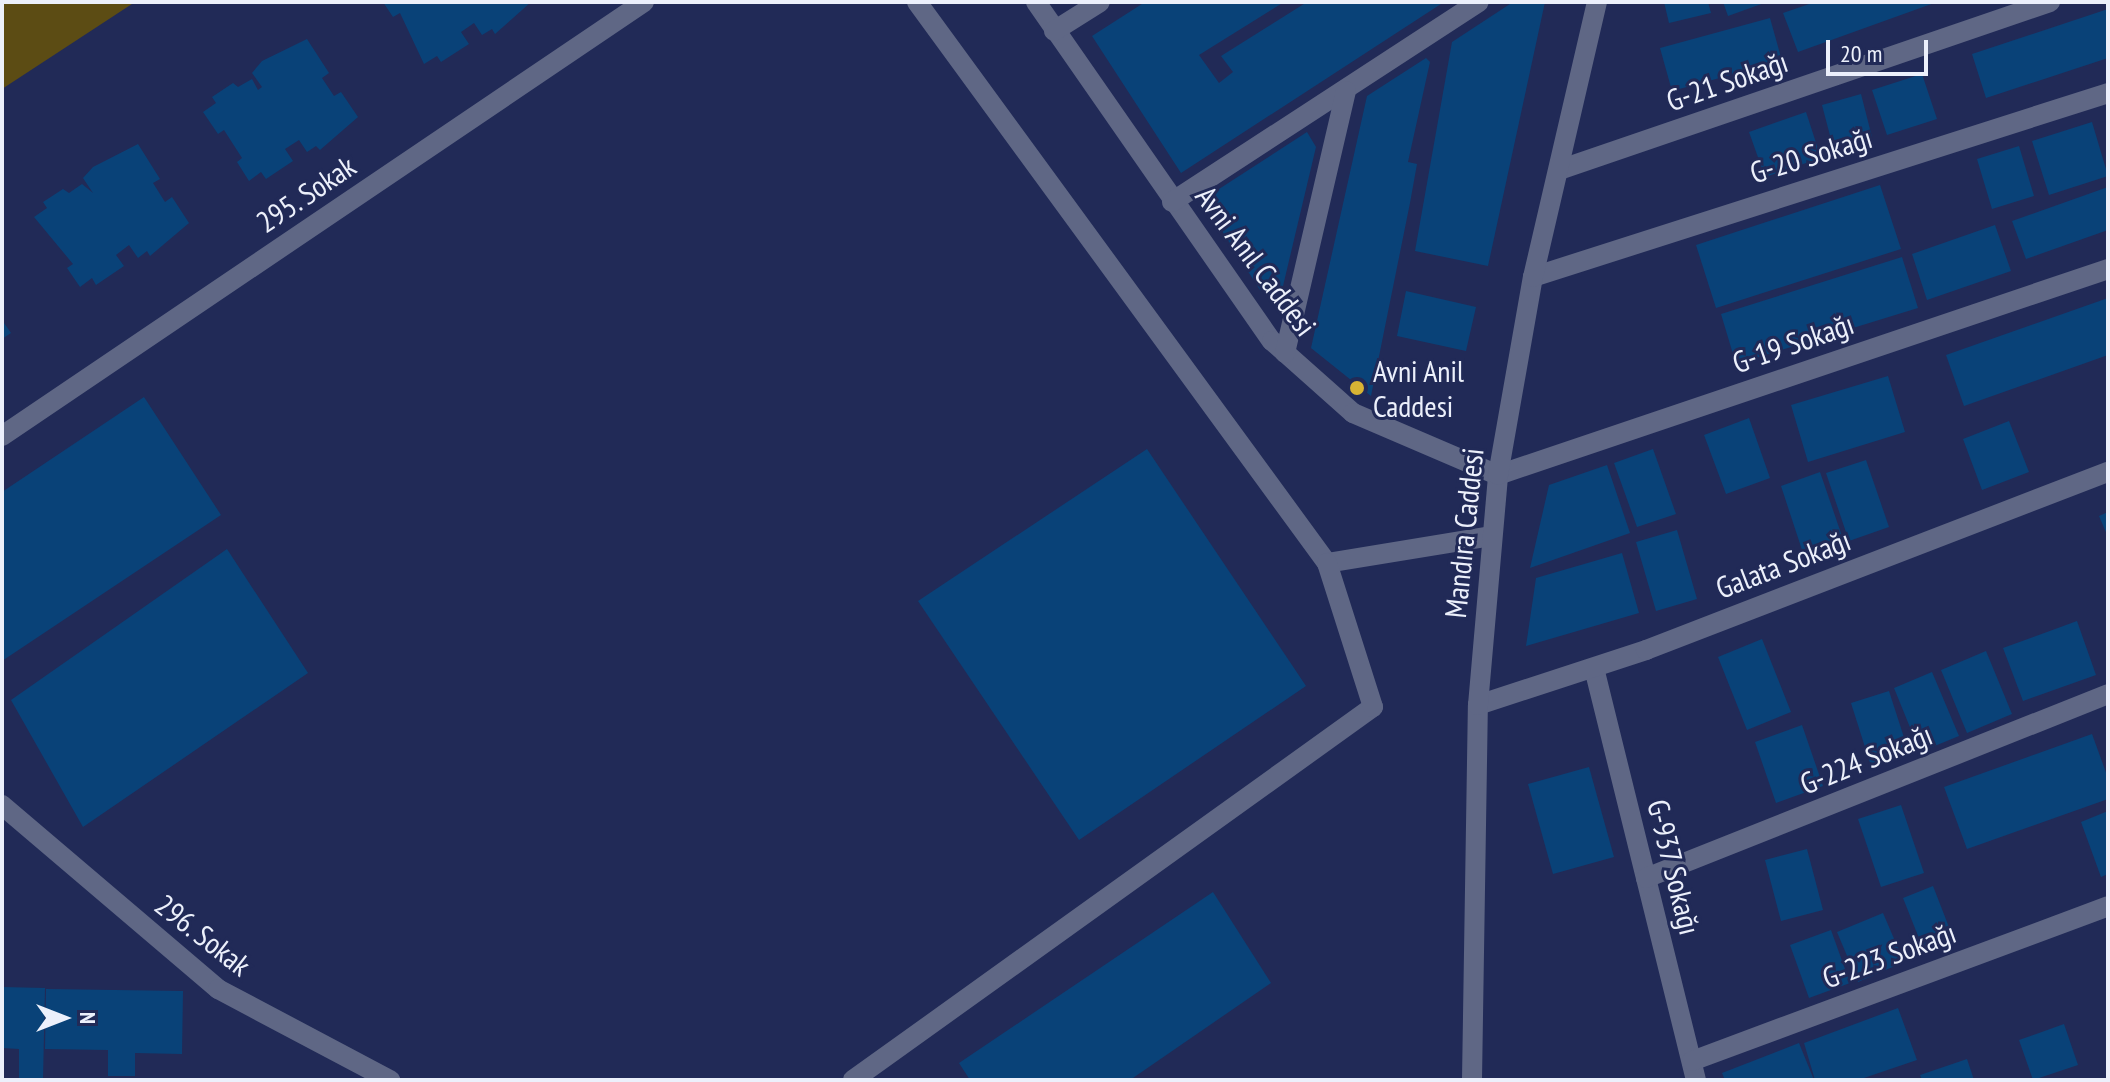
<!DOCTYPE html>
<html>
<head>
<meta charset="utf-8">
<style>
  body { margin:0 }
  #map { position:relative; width:2110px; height:1082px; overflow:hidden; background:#212a57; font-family:"PT Sans Narrow",sans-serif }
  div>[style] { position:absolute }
  .green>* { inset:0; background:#5c4c14 }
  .building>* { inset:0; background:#094278 }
  .minor>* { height:20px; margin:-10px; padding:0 10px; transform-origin:10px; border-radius:10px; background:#5f6785 }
  .dots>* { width:22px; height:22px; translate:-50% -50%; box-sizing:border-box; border:4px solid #212a57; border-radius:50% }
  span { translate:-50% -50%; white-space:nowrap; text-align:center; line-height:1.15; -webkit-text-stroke:6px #212a57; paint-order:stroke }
  .street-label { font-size:30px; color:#ecf0fb }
  .poi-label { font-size:30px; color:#ecf0fb }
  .left { translate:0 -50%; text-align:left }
  .frame { position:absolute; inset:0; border:4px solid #ecf0fb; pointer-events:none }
  .north { position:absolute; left:24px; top:978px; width:80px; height:80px; -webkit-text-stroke:6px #212a57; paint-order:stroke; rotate:90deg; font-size:22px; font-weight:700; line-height:32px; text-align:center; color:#ecf0fb }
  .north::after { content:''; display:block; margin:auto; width:28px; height:36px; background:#ecf0fb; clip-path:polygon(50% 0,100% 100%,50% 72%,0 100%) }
  .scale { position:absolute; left:1826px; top:40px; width:102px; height:36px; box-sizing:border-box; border:4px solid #ecf0fb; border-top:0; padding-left:10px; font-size:24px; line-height:28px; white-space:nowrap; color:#ecf0fb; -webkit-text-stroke:6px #212a57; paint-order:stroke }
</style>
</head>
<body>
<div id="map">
  <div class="green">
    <div style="clip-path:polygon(2px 2px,135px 2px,2px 89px)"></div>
  </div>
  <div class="building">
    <div style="clip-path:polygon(383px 2px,531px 2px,495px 34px,492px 29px,482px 35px,474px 23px,461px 32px,469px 44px,441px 62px,437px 56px,424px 64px,400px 13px,393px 17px)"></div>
    <div style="clip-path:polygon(1145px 2px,1284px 2px,1199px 55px,1219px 83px,1233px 72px,1221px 56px,1307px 2px,1444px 2px,1181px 173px,1092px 36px)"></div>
    <div style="clip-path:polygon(1513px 2px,1545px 2px,1488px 266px,1415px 251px,1452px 42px)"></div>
    <div style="clip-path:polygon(1664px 2px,1708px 2px,1711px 13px,1669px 23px)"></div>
    <div style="clip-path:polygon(1723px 2px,1767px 2px,1728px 16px)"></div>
    <div style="clip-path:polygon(1815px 2px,1937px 2px,1798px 52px,1783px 13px)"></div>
    <div style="clip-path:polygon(2108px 9px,2108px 58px,1986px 98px,1972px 54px)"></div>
    <div style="clip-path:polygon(1770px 18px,1782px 61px,1672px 91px,1660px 48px)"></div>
    <div style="clip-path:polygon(307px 39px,329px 73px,322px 78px,334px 96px,341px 92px,358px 117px,320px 150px,316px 146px,307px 152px,299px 140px,285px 149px,293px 161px,266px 179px,261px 172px,249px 181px,237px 162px,242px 158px,224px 130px,218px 134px,203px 112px,216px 103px,212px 97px,233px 83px,238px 87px,252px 79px,258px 90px,262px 87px,252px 73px,262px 61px)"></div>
    <div style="clip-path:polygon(1426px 58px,1430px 62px,1408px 162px,1417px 164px,1410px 203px,1371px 396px,1311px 348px,1367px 96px)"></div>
    <div style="clip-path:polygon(1922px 74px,1937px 119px,1887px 135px,1872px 90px)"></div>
    <div style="clip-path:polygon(1861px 94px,1872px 137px,1833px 147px,1822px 105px)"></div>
    <div style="clip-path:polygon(1806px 112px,1821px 158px,1765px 177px,1749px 132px)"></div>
    <div style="clip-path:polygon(2092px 122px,2108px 176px,2049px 195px,2032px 141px)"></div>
    <div style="clip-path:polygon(1307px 132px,1316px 147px,1283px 286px,1272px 296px,1260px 290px,1202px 200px)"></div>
    <div style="clip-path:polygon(138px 144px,160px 179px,153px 183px,165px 202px,172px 197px,189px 223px,150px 256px,147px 251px,138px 258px,129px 245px,116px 255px,124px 266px,96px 285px,92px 278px,80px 287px,67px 268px,73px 264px,34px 217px,47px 208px,43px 202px,63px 189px,69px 193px,82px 184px,93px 193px,83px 178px,93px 167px)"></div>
    <div style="clip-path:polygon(2019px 146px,2034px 196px,1992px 209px,1977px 159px)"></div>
    <div style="clip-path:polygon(1880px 185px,1901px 249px,1716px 308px,1696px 245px)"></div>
    <div style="clip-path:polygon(2108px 187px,2108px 230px,2026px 259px,2012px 221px)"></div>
    <div style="clip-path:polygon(1995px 225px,2011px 271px,1927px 300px,1912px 254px)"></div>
    <div style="clip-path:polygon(1902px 257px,1918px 308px,1736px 364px,1721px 314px)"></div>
    <div style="clip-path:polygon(1406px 291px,1476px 307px,1466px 351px,1397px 336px)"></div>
    <div style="clip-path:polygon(2108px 298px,2108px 355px,1964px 406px,1946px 355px)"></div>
    <div style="clip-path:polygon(2px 320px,11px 333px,2px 339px)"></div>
    <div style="clip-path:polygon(1888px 376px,1905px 432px,1808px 462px,1791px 405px)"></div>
    <div style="clip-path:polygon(144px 397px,221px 515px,2px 661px,2px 492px)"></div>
    <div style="clip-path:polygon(1749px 418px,1770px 478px,1726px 494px,1704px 435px)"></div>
    <div style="clip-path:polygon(2009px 421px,2029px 472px,1982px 490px,1963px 439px)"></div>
    <div style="clip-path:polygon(1147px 449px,1306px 686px,1079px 840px,918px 601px)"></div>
    <div style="clip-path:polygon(1653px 449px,1676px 514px,1637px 527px,1614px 463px)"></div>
    <div style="clip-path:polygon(1866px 460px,1889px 527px,1849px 541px,1826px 473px)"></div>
    <div style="clip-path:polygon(1607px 465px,1630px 533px,1530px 568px,1549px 485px)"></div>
    <div style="clip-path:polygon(1820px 472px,1844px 542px,1804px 556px,1781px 486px)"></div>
    <div style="clip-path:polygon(2108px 512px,2108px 537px,2099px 516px)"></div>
    <div style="clip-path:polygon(1677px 530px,1697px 599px,1656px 611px,1636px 542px)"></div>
    <div style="clip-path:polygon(227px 549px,308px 673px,83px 827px,11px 700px)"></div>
    <div style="clip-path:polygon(1622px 553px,1639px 613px,1526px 646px,1536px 578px)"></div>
    <div style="clip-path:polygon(2077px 621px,2096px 675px,2023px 701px,2003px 648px)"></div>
    <div style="clip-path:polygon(1762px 639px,1791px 712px,1747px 730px,1718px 657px)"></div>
    <div style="clip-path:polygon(1986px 651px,2012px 714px,1967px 733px,1941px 670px)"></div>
    <div style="clip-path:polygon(1932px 672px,1959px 736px,1920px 752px,1894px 688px)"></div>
    <div style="clip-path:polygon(1889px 691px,1909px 753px,1871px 766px,1851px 703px)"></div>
    <div style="clip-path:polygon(1802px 725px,1823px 786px,1776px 803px,1755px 742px)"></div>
    <div style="clip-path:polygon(2092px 734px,2108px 778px,2108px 799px,1967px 849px,1944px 787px)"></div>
    <div style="clip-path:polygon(1589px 767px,1614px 857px,1553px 874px,1528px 784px)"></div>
    <div style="clip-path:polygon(1901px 805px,1924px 873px,1881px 887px,1858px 819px)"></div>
    <div style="clip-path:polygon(2108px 811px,2108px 874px,2101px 877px,2081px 822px)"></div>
    <div style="clip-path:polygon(1807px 849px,1823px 910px,1781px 921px,1765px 860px)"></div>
    <div style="clip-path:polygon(1933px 886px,1954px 940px,1924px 951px,1903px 898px)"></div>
    <div style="clip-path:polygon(1213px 892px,1271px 983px,1130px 1080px,970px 1080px,959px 1063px)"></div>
    <div style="clip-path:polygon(1883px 913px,1904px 962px,1858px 982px,1837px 932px)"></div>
    <div style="clip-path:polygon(1831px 930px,1850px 983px,1809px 998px,1790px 945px)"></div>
    <div style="clip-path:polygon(2px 987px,45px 988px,43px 1080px,19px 1080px,19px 1049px,2px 1048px)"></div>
    <div style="clip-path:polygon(46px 989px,183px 991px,182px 1054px,135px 1053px,135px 1076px,108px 1076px,108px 1050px,45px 1049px)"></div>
    <div style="clip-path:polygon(1898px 1008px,1917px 1060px,1858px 1080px,1815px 1080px,1804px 1043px)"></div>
    <div style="clip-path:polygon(2064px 1024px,2078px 1065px,2033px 1080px,2019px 1040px)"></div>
    <div style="clip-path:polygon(1799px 1043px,1814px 1080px,1725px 1080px,1722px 1073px)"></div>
    <div style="clip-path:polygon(1967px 1059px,1974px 1080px,1922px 1080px,1920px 1075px)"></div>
  </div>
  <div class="minor">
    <div style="left:917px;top:2px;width:695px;rotate:53.84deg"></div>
    <div style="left:1327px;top:563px;width:166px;rotate:-9.3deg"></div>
    <div style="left:1036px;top:2px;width:413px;rotate:55.2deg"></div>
    <div style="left:1272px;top:341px;width:108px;rotate:41.6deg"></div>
    <div style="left:1353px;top:413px;width:158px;rotate:23.2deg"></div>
    <div style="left:1054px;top:31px;width:54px;rotate:-32.2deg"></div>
    <div style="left:1559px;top:170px;width:519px;rotate:-18.89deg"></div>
    <div style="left:1172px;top:202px;width:366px;rotate:-33.1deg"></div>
    <div style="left:1533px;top:277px;width:604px;rotate:-17.74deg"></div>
    <div style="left:1285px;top:353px;width:269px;rotate:-76.9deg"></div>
    <div style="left:2px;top:436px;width:775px;rotate:-34.06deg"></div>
    <div style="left:1498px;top:475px;width:644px;rotate:-18.66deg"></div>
    <div style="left:1594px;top:668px;width:424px;rotate:76.1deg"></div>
    <div style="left:1478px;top:705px;width:177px;rotate:-18.1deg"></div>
    <div style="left:1646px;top:650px;width:495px;rotate:-21.1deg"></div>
    <div style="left:2px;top:805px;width:284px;rotate:40.4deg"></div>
    <div style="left:218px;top:989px;width:195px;rotate:27.9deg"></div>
    <div style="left:1646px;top:878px;width:497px;rotate:-21.7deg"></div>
    <div style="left:1692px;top:1061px;width:444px;rotate:-20.4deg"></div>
    <div style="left:853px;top:1080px;width:640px;rotate:-35.65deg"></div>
    <div style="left:1373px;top:707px;width:151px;rotate:-107.7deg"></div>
    <div style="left:1472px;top:1080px;width:375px;rotate:-89.1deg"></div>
    <div style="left:1478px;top:705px;width:231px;rotate:-85deg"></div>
    <div style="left:1498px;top:475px;width:201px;rotate:-80deg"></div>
    <div style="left:1533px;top:277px;width:282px;rotate:-76.9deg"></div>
  </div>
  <div class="dots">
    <div style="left:1357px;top:388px;background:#d8b434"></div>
  </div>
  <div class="street-label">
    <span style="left:1727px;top:81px;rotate:-19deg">G-21 Sokağı</span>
    <span style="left:1811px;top:155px;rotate:-17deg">G-20 Sokağı</span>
    <span style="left:306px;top:194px;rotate:-34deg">295. Sokak</span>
    <span style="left:1256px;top:261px;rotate:53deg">Avni Anıl Caddesi</span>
    <span style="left:1793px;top:343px;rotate:-19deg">G-19 Sokağı</span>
    <span style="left:1464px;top:533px;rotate:-84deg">Mandıra Caddesi</span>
    <span style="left:1783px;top:564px;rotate:-21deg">Galata Sokağı</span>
    <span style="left:1866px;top:759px;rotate:-22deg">G-224 Sokağı</span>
    <span style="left:1674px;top:867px;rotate:76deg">G-937 Sokağı</span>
    <span style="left:203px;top:935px;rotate:38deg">296. Sokak</span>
    <span style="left:1889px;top:955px;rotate:-20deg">G-223 Sokağı</span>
  </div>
  <div class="poi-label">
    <span class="left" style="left:1373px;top:388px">Avni Anil<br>Caddesi</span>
  </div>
  <div class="frame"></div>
  <div class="north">N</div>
  <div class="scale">20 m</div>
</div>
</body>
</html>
